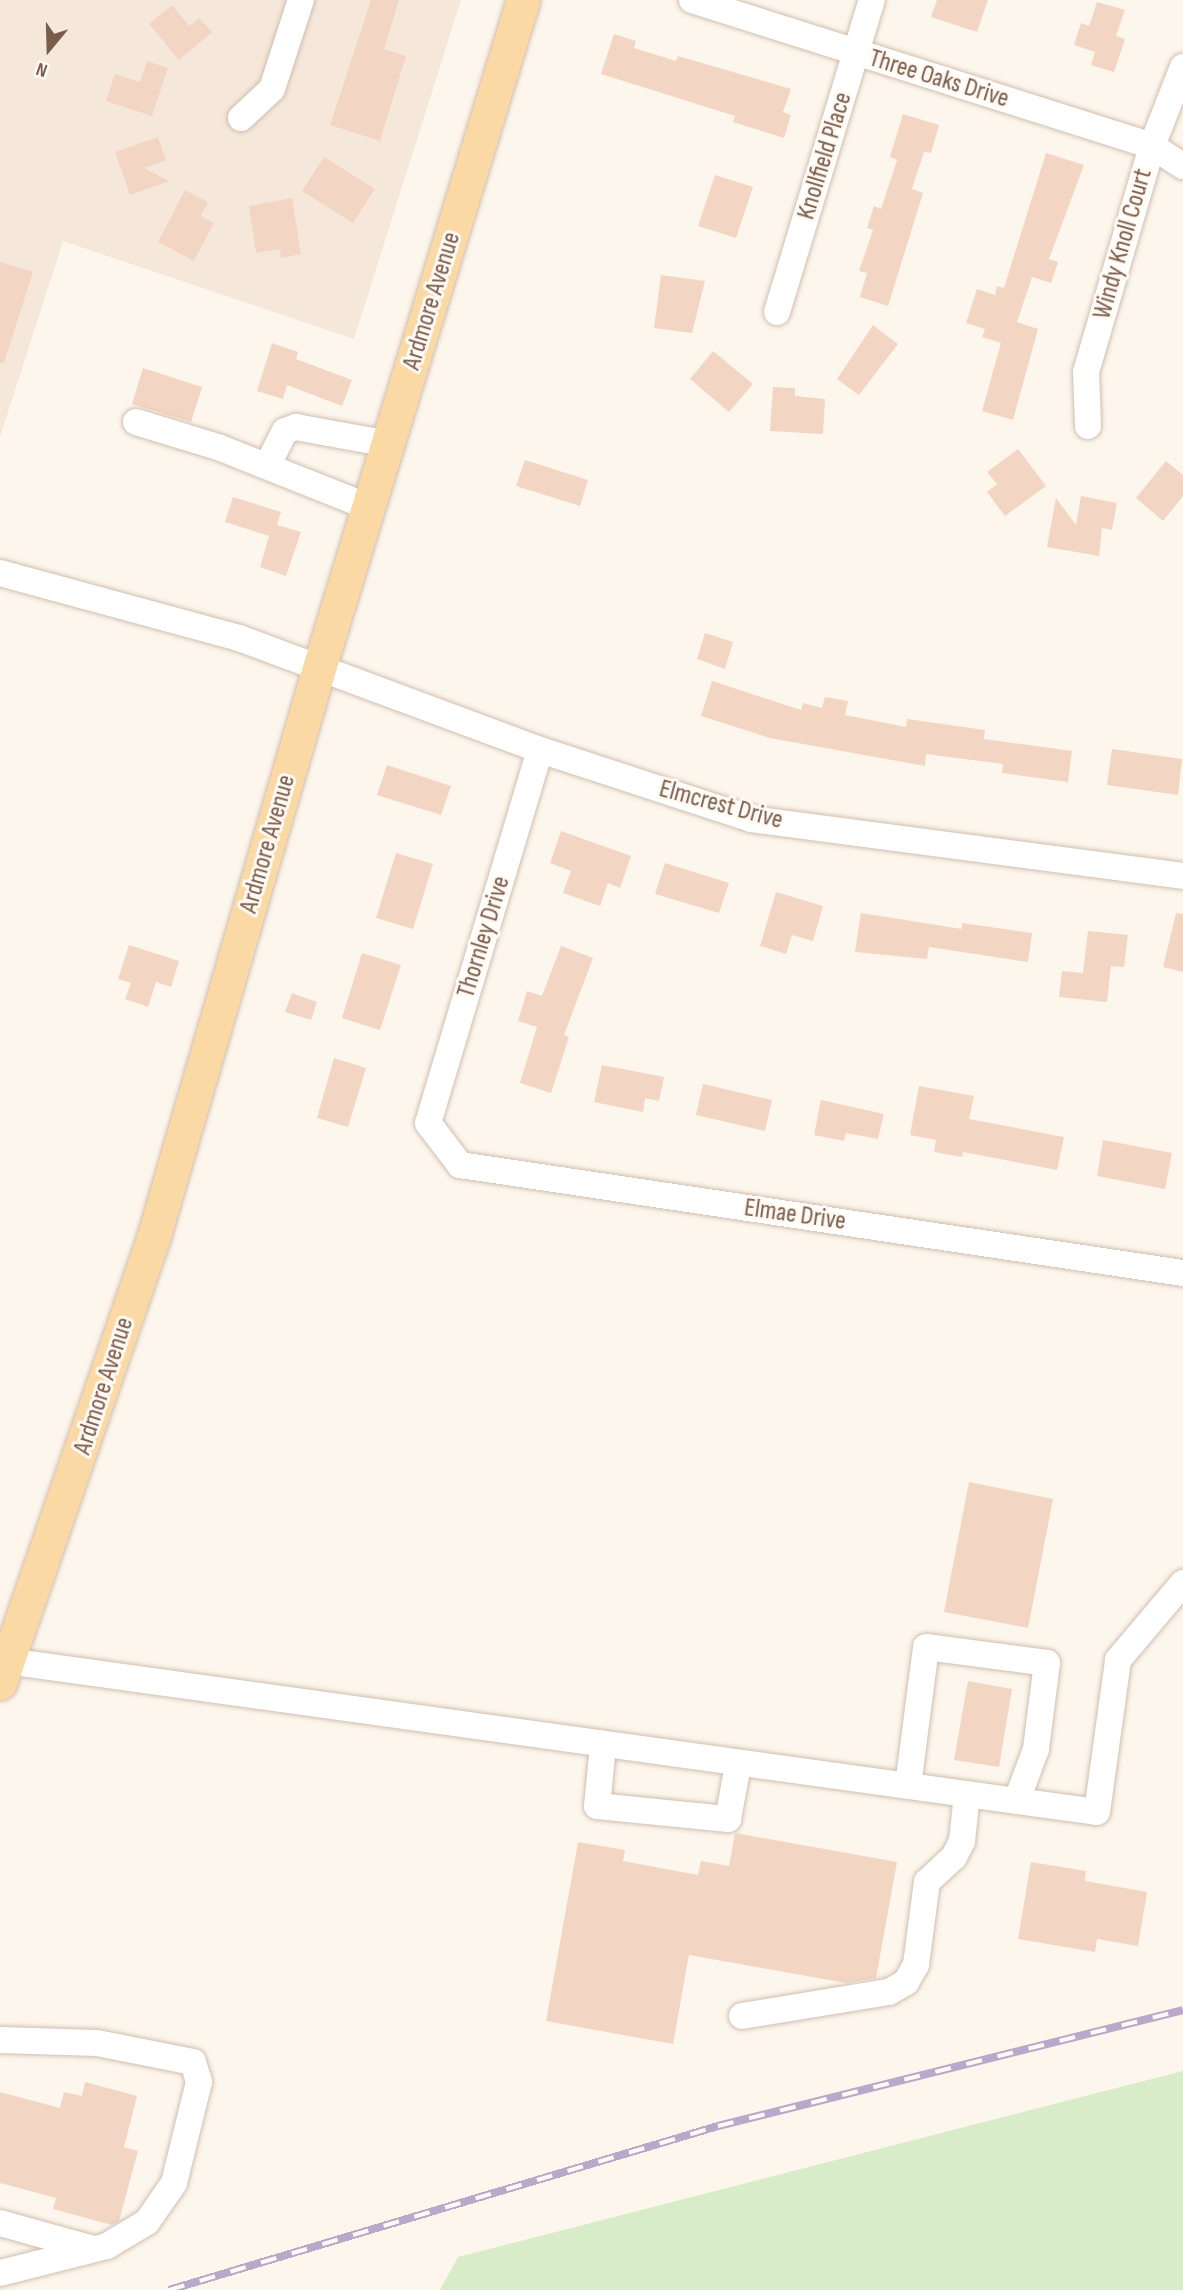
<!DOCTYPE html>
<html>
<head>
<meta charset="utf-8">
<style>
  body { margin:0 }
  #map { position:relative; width:1183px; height:2290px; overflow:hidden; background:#fdf6ec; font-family:"Sofia Sans Condensed",sans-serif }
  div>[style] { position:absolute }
  .residential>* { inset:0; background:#f5e8da }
  .green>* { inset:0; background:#d8ecc9 }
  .building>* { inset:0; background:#f3d5c3 }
  .roads { filter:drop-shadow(0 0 2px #d1beb0) drop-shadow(0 0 2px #d1beb0) }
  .minor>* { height:26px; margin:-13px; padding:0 13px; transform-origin:13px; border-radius:13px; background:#fff }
  .major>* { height:33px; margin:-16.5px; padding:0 16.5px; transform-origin:16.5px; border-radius:16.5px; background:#fbd9a5 }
  .rail>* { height:8px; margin-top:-4px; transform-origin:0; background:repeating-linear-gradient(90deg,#fffaf3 0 16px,#b9a8c9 0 32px); box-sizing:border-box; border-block:2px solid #b9a8c9 }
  span { translate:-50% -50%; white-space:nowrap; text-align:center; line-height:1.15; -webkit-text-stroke:6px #fffaf3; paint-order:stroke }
  .street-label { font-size:26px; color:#7a5c4d }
  .north { position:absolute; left:14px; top:14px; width:70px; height:70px; -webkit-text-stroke:5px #fffaf3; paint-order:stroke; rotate:199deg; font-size:19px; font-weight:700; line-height:28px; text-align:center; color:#7a5c4d }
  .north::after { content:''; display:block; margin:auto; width:24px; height:32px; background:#7a5c4d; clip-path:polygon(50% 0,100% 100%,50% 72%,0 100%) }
</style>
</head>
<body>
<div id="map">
  <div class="residential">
    <div style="clip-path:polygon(0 0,461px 0,354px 339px,63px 241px,0 437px)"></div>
  </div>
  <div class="green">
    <div style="clip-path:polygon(1183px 2071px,1183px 2290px,440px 2290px,458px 2257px)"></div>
  </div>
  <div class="building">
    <div style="clip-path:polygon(371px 0,399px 0,384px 49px,406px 56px,380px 141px,330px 125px)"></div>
    <div style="clip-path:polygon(937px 0,988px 0,977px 32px,931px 17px)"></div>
    <div style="clip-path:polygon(1097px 2px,1125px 10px,1116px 36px,1125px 39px,1114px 72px,1091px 65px,1095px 52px,1074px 45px,1081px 23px,1089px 26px)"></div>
    <div style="clip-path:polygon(172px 5px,189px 26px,199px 18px,212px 32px,179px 60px,149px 24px)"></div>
    <div style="clip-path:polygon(614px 34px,636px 41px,634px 48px,676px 61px,678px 56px,791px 89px,783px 112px,791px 115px,784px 138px,733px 122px,735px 116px,601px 74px)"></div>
    <div style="clip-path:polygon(147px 61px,168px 68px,152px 116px,106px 101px,115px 74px,140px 82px)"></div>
    <div style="clip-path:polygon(903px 114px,939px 125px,931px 153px,924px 152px,912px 189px,923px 193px,888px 306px,860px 297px,867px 273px,859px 271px,873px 230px,867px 228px,874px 206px,881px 209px,897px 160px,890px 157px)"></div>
    <div style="clip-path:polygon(158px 137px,166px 160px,144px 168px,169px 181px,130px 195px,115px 152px)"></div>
    <div style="clip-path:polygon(1046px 153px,1084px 165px,1049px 259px,1058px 262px,1051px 283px,1032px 277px,1017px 322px,1038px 329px,1013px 420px,982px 411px,1001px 343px,982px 337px,985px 329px,966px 323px,977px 289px,995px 295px,997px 286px,1004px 288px)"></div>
    <div style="clip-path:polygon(324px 157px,375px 189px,353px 223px,302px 191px)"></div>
    <div style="clip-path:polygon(715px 175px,753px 187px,736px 238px,698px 226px)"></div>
    <div style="clip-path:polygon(185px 190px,208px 202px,201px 216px,214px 223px,194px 261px,158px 242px)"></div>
    <div style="clip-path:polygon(292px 198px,301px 254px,281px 258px,280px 249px,256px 253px,249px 206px)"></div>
    <div style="clip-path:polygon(0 262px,33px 272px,4px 363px,0 363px)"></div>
    <div style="clip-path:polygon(661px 275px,705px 281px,692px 333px,654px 328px)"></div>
    <div style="clip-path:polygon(873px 325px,898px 344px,859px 395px,837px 379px)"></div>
    <div style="clip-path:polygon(272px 343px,298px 352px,296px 359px,352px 380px,342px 406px,287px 385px,283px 399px,257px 391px)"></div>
    <div style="clip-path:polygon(713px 351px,753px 384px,729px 412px,690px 379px)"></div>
    <div style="clip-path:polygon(143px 368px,202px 387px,191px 422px,132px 404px)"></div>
    <div style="clip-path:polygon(773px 387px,795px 388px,795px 396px,825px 399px,823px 434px,770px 431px)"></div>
    <div style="clip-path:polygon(1018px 449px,1046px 486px,1005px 516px,987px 492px,997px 484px,987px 472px)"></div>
    <div style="clip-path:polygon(525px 460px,588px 480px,580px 506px,516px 486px)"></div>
    <div style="clip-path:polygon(1166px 461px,1183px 475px,1183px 496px,1163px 521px,1136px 498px)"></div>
    <div style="clip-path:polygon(1081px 496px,1117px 503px,1112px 530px,1102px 528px,1099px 556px,1047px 547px,1056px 498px,1076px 525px)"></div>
    <div style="clip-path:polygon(233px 497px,281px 512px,277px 525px,301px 532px,286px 576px,260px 567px,269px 536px,225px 522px)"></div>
    <div style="clip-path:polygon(705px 633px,733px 642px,725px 669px,697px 659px)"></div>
    <div style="clip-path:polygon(712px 681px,801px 710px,803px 703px,822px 708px,825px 697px,848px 701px,845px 715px,906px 727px,907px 719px,985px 730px,984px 739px,1072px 751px,1068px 782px,1002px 773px,1003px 764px,926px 754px,925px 766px,770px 738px,701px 716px)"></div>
    <div style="clip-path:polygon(1112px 749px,1182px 759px,1178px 795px,1107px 785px)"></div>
    <div style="clip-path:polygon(387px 765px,451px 786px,441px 815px,377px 795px)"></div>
    <div style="clip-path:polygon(561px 831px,631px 856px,620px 888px,608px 883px,600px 906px,563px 893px,571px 871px,550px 863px)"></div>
    <div style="clip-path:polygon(396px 853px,433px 864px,413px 929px,376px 918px)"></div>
    <div style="clip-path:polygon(665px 863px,729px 883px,719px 913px,655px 894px)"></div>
    <div style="clip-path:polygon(776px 892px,823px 906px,813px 941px,792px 935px,786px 954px,760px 946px)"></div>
    <div style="clip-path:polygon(861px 913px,962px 929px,962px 923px,1032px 933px,1028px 962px,929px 947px,927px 959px,855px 952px)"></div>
    <div style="clip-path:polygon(1176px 913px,1183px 914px,1183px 972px,1163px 967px)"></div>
    <div style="clip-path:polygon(1088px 931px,1128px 935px,1124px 967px,1111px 966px,1107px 1002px,1059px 997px,1062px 971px,1083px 973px)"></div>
    <div style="clip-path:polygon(129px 945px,179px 961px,171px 987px,156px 982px,148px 1007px,125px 999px,131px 983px,118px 979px)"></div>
    <div style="clip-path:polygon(561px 946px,593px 958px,564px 1035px,569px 1037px,551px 1093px,520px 1083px,537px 1027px,518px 1021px,527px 991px,542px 996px)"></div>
    <div style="clip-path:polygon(362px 953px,401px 965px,380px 1030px,342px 1018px)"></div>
    <div style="clip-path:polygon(292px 993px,317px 1002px,311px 1020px,285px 1012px)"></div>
    <div style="clip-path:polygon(334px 1058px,366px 1068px,348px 1127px,317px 1118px)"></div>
    <div style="clip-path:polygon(602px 1065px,664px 1077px,659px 1101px,645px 1098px,643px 1112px,594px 1102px)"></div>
    <div style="clip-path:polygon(703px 1084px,772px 1100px,765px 1131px,696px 1115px)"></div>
    <div style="clip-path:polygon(919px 1086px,974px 1096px,969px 1119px,1064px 1137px,1057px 1170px,963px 1152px,962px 1157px,934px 1152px,936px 1140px,910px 1135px)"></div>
    <div style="clip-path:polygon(821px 1100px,884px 1114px,878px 1139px,846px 1133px,844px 1141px,814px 1135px)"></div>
    <div style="clip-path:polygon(1103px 1140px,1172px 1153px,1165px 1189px,1097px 1176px)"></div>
    <div style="clip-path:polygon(969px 1482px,1053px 1499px,1028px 1628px,944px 1612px)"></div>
    <div style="clip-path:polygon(968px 1681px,1012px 1689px,999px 1767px,954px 1760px)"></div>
    <div style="clip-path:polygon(735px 1833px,897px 1862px,876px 1978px,846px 1983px,689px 1955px,673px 2044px,546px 2021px,578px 1842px,625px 1850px,623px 1861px,698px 1875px,701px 1861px,729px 1866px)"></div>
    <div style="clip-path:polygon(1031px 1862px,1086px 1871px,1085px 1881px,1147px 1892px,1138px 1946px,1097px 1939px,1095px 1952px,1018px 1939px)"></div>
    <div style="clip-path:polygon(85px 2082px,137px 2096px,124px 2147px,138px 2151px,119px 2221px,112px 2225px,53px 2209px,56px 2198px,0 2183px,0 2092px,60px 2108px,64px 2092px,82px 2096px)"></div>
  </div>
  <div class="roads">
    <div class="minor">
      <div style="left:692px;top:0;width:483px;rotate:17.6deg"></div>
      <div style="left:1152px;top:146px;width:37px;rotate:33deg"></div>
      <div style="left:241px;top:118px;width:42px;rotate:-43.1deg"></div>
      <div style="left:272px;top:89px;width:94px;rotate:-72deg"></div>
      <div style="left:777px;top:312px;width:326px;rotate:-73.1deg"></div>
      <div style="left:136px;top:422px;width:86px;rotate:17deg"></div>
      <div style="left:218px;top:447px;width:162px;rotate:21.7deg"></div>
      <div style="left:1088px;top:426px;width:54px;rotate:-92.1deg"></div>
      <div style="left:1086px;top:372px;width:235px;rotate:-73.7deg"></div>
      <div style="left:1152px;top:146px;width:85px;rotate:-68.6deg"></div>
      <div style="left:267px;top:466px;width:39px;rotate:-63deg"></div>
      <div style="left:285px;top:431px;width:12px;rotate:-20deg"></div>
      <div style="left:296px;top:427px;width:95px;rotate:10.4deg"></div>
      <div style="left:0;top:573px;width:248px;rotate:15.2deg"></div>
      <div style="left:239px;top:638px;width:321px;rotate:20.4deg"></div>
      <div style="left:540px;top:750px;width:222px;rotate:18.1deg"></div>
      <div style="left:751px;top:819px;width:436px;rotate:7.5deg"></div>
      <div style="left:540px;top:750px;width:389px;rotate:106.7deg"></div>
      <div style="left:428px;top:1123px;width:53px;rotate:52.7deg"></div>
      <div style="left:460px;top:1165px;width:731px;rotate:8.5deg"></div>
      <div style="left:0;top:1660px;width:1107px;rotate:7.89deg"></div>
      <div style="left:1097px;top:1812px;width:153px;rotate:-82.1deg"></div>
      <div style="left:1118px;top:1660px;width:101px;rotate:-49.8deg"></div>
      <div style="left:603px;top:1746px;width:60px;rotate:95.7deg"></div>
      <div style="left:597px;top:1806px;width:132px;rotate:5.7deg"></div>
      <div style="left:728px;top:1819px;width:55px;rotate:-79.5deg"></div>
      <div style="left:908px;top:1786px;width:140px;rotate:-82.6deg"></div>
      <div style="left:926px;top:1647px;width:122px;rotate:7.5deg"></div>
      <div style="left:1047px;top:1663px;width:87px;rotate:97.3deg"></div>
      <div style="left:1036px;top:1749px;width:54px;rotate:110.4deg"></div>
      <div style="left:742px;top:2016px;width:149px;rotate:-9.3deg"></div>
      <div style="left:889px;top:1992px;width:20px;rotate:-30deg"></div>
      <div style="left:906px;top:1982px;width:20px;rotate:-60deg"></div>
      <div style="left:916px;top:1965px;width:84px;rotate:-82.5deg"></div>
      <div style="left:927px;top:1882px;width:37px;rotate:-43deg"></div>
      <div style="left:954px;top:1857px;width:18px;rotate:-63deg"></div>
      <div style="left:962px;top:1841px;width:47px;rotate:-83.9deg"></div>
      <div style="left:0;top:2040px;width:97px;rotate:1.8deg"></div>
      <div style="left:97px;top:2043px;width:98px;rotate:11.2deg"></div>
      <div style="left:193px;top:2062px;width:21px;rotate:73deg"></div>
      <div style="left:199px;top:2082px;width:104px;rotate:103.9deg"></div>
      <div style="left:174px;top:2183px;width:47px;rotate:124.7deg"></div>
      <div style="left:147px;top:2222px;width:47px;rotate:149deg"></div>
      <div style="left:107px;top:2246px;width:110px;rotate:165.8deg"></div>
      <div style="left:0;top:2223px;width:97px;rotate:15.6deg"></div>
    </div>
    <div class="major">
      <div style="left:0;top:1683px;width:470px;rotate:-71deg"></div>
      <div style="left:153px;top:1239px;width:598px;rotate:-73.78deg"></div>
      <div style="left:320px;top:665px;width:695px;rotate:-73.02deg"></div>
    </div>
  </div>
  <div class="rail">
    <div style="left:169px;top:2290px;width:573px;rotate:-16.63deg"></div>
    <div style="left:718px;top:2126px;width:479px;rotate:-14deg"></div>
  </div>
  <div class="street-label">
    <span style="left:939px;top:79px;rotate:17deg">Three Oaks Drive</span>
    <span style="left:825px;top:156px;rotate:-73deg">Knollfield Place</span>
    <span style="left:1123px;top:244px;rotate:-74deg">Windy Knoll Court</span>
    <span style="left:432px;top:301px;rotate:-73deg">Ardmore Avenue</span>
    <span style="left:721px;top:805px;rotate:15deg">Elmcrest Drive</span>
    <span style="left:268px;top:844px;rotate:-74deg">Ardmore Avenue</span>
    <span style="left:484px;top:937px;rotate:-73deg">Thornley Drive</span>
    <span style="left:795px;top:1215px;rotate:8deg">Elmae Drive</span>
    <span style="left:104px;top:1386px;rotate:-72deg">Ardmore Avenue</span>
  </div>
  <div class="north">N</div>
</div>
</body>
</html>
